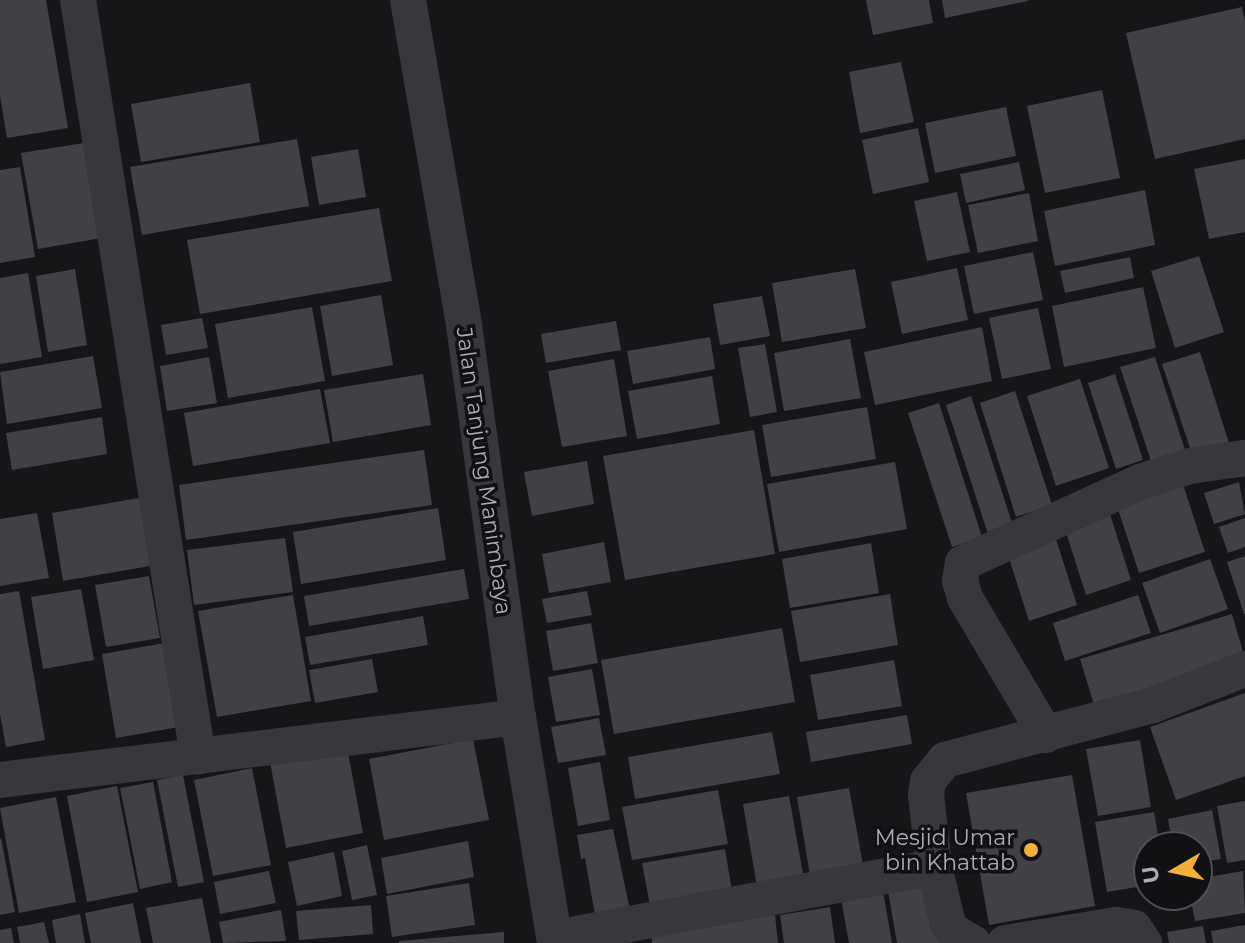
<!DOCTYPE html>
<html>
<head>
<meta charset="utf-8">
<style>
  body { margin:0 }
  #map { position:relative; width:1245px; height:943px; overflow:hidden; background:#161618; font-family:Montserrat,sans-serif }
  div>[style] { position:absolute }
  .building>* { inset:0; background:#404145 }
  .street>* { height:36px; margin:-18px; padding:0 18px; transform-origin:18px; border-radius:18px; background:#37383d }
  .dots>* { width:22px; height:22px; translate:-50% -50%; box-sizing:border-box; border:4px solid #111113; border-radius:50% }
  span { translate:-50% -50%; white-space:nowrap; text-align:center; line-height:1.15; -webkit-text-stroke:7px #111113; paint-order:stroke }
  .street-label { font-size:22px; color:#a8adb8 }
  .poi-label { font-size:22px; color:#a8adb8 }
  .right { translate:-100% -50%; text-align:right }
  .north { position:absolute; left:1133px; top:831px; width:80px; height:80px; box-sizing:border-box; background:#111113; border:2px solid #4d4f55; border-radius:50%; rotate:261deg; font-size:22px; font-weight:700; line-height:32px; text-align:center; color:#a8adb8 }
  .north::after { content:''; display:block; margin:auto; width:28px; height:36px; background:#f2b134; clip-path:polygon(50% 0,100% 100%,50% 72%,0 100%) }
</style>
</head>
<body>
<div id="map">
  <div class="building">
    <div style="clip-path:polygon(0 0,46px 0,68px 128px,7px 138px,0 96px)"></div>
    <div style="clip-path:polygon(866px 0,929px 0,933px 23px,873px 35px)"></div>
    <div style="clip-path:polygon(942px 0,1028px 0,1028px 1px,945px 18px)"></div>
    <div style="clip-path:polygon(1242px 7px,1245px 21px,1245px 139px,1155px 159px,1126px 33px)"></div>
    <div style="clip-path:polygon(901px 62px,914px 122px,860px 133px,849px 72px)"></div>
    <div style="clip-path:polygon(250px 83px,260px 142px,141px 162px,131px 104px)"></div>
    <div style="clip-path:polygon(1102px 90px,1120px 178px,1045px 193px,1027px 106px)"></div>
    <div style="clip-path:polygon(1006px 107px,1016px 156px,935px 173px,925px 123px)"></div>
    <div style="clip-path:polygon(918px 128px,929px 182px,873px 194px,862px 140px)"></div>
    <div style="clip-path:polygon(297px 139px,309px 206px,142px 235px,130px 167px)"></div>
    <div style="clip-path:polygon(90px 142px,107px 237px,38px 249px,21px 153px)"></div>
    <div style="clip-path:polygon(358px 149px,366px 197px,319px 205px,311px 157px)"></div>
    <div style="clip-path:polygon(1245px 159px,1245px 232px,1209px 239px,1194px 169px)"></div>
    <div style="clip-path:polygon(1019px 162px,1025px 190px,966px 203px,960px 174px)"></div>
    <div style="clip-path:polygon(20px 167px,35px 257px,0 263px,0 170px)"></div>
    <div style="clip-path:polygon(1145px 190px,1155px 245px,1055px 266px,1044px 211px)"></div>
    <div style="clip-path:polygon(957px 192px,970px 252px,927px 261px,914px 201px)"></div>
    <div style="clip-path:polygon(1029px 193px,1038px 241px,978px 253px,968px 205px)"></div>
    <div style="clip-path:polygon(379px 208px,392px 281px,200px 314px,187px 240px)"></div>
    <div style="clip-path:polygon(1033px 252px,1043px 300px,974px 314px,964px 266px)"></div>
    <div style="clip-path:polygon(1199px 256px,1224px 332px,1175px 348px,1151px 271px)"></div>
    <div style="clip-path:polygon(1130px 257px,1134px 278px,1065px 293px,1060px 271px)"></div>
    <div style="clip-path:polygon(957px 268px,968px 320px,902px 334px,891px 282px)"></div>
    <div style="clip-path:polygon(75px 269px,87px 345px,48px 352px,36px 276px)"></div>
    <div style="clip-path:polygon(855px 269px,866px 328px,782px 342px,772px 283px)"></div>
    <div style="clip-path:polygon(28px 273px,42px 357px,0 364px,0 278px)"></div>
    <div style="clip-path:polygon(1143px 287px,1156px 348px,1064px 367px,1052px 306px)"></div>
    <div style="clip-path:polygon(381px 295px,393px 365px,332px 376px,320px 306px)"></div>
    <div style="clip-path:polygon(762px 296px,770px 336px,720px 345px,713px 304px)"></div>
    <div style="clip-path:polygon(312px 307px,325px 381px,228px 398px,215px 324px)"></div>
    <div style="clip-path:polygon(1038px 308px,1051px 369px,1002px 379px,989px 318px)"></div>
    <div style="clip-path:polygon(202px 318px,208px 348px,166px 355px,161px 325px)"></div>
    <div style="clip-path:polygon(616px 321px,621px 350px,546px 363px,541px 334px)"></div>
    <div style="clip-path:polygon(982px 327px,992px 381px,875px 405px,864px 352px)"></div>
    <div style="clip-path:polygon(710px 337px,715px 369px,633px 384px,627px 351px)"></div>
    <div style="clip-path:polygon(850px 339px,861px 398px,784px 411px,774px 353px)"></div>
    <div style="clip-path:polygon(765px 344px,777px 412px,750px 417px,738px 348px)"></div>
    <div style="clip-path:polygon(1200px 352px,1229px 443px,1192px 454px,1162px 364px)"></div>
    <div style="clip-path:polygon(93px 356px,102px 408px,7px 424px,0 372px)"></div>
    <div style="clip-path:polygon(209px 357px,217px 403px,167px 411px,160px 366px)"></div>
    <div style="clip-path:polygon(1155px 357px,1187px 456px,1153px 467px,1120px 367px)"></div>
    <div style="clip-path:polygon(614px 359px,627px 436px,562px 447px,548px 371px)"></div>
    <div style="clip-path:polygon(423px 374px,431px 425px,333px 442px,324px 390px)"></div>
    <div style="clip-path:polygon(1115px 374px,1143px 460px,1116px 469px,1088px 383px)"></div>
    <div style="clip-path:polygon(712px 376px,720px 424px,637px 439px,628px 391px)"></div>
    <div style="clip-path:polygon(1080px 379px,1109px 468px,1056px 486px,1027px 396px)"></div>
    <div style="clip-path:polygon(320px 389px,330px 443px,193px 466px,184px 413px)"></div>
    <div style="clip-path:polygon(1015px 391px,1052px 505px,1016px 517px,980px 403px)"></div>
    <div style="clip-path:polygon(971px 396px,1013px 526px,988px 534px,946px 405px)"></div>
    <div style="clip-path:polygon(939px 403px,982px 537px,952px 547px,908px 413px)"></div>
    <div style="clip-path:polygon(867px 407px,876px 459px,771px 477px,762px 425px)"></div>
    <div style="clip-path:polygon(102px 417px,107px 454px,12px 470px,6px 433px)"></div>
    <div style="clip-path:polygon(754px 430px,775px 554px,625px 580px,603px 456px)"></div>
    <div style="clip-path:polygon(424px 450px,432px 505px,186px 540px,179px 485px)"></div>
    <div style="clip-path:polygon(587px 461px,594px 504px,532px 516px,524px 472px)"></div>
    <div style="clip-path:polygon(895px 462px,907px 529px,779px 552px,767px 484px)"></div>
    <div style="clip-path:polygon(1180px 475px,1205px 552px,1139px 573px,1114px 497px)"></div>
    <div style="clip-path:polygon(1239px 482px,1245px 514px,1214px 524px,1204px 493px)"></div>
    <div style="clip-path:polygon(145px 497px,156px 565px,63px 581px,52px 513px)"></div>
    <div style="clip-path:polygon(438px 508px,446px 560px,301px 584px,293px 532px)"></div>
    <div style="clip-path:polygon(1109px 511px,1131px 580px,1086px 595px,1064px 526px)"></div>
    <div style="clip-path:polygon(37px 513px,49px 578px,0 586px,0 519px)"></div>
    <div style="clip-path:polygon(1245px 518px,1245px 547px,1228px 553px,1219px 527px)"></div>
    <div style="clip-path:polygon(1055px 536px,1077px 605px,1029px 621px,1007px 552px)"></div>
    <div style="clip-path:polygon(285px 538px,293px 592px,194px 605px,187px 550px)"></div>
    <div style="clip-path:polygon(604px 542px,611px 582px,549px 593px,542px 554px)"></div>
    <div style="clip-path:polygon(871px 543px,879px 593px,790px 608px,782px 559px)"></div>
    <div style="clip-path:polygon(1245px 556px,1245px 614px,1244px 614px,1227px 562px)"></div>
    <div style="clip-path:polygon(1210px 559px,1228px 609px,1160px 633px,1142px 583px)"></div>
    <div style="clip-path:polygon(464px 569px,469px 599px,309px 626px,304px 596px)"></div>
    <div style="clip-path:polygon(149px 576px,160px 638px,106px 647px,95px 585px)"></div>
    <div style="clip-path:polygon(81px 589px,94px 660px,43px 669px,31px 597px)"></div>
    <div style="clip-path:polygon(19px 591px,45px 740px,6px 747px,0 714px,0 594px)"></div>
    <div style="clip-path:polygon(587px 591px,592px 615px,547px 623px,542px 599px)"></div>
    <div style="clip-path:polygon(890px 594px,898px 645px,800px 662px,791px 611px)"></div>
    <div style="clip-path:polygon(293px 595px,311px 701px,217px 717px,198px 611px)"></div>
    <div style="clip-path:polygon(1138px 595px,1151px 633px,1065px 661px,1053px 623px)"></div>
    <div style="clip-path:polygon(1232px 614px,1245px 659px,1095px 708px,1080px 659px)"></div>
    <div style="clip-path:polygon(423px 616px,428px 645px,310px 665px,305px 637px)"></div>
    <div style="clip-path:polygon(591px 623px,598px 663px,553px 671px,546px 631px)"></div>
    <div style="clip-path:polygon(782px 628px,795px 702px,614px 734px,601px 660px)"></div>
    <div style="clip-path:polygon(171px 642px,185px 726px,116px 738px,102px 654px)"></div>
    <div style="clip-path:polygon(372px 659px,378px 692px,315px 703px,309px 670px)"></div>
    <div style="clip-path:polygon(894px 660px,902px 706px,818px 720px,810px 675px)"></div>
    <div style="clip-path:polygon(592px 669px,600px 715px,556px 722px,548px 677px)"></div>
    <div style="clip-path:polygon(1245px 693px,1245px 776px,1176px 800px,1150px 727px)"></div>
    <div style="clip-path:polygon(907px 715px,912px 744px,811px 762px,806px 732px)"></div>
    <div style="clip-path:polygon(599px 718px,606px 755px,558px 763px,551px 727px)"></div>
    <div style="clip-path:polygon(772px 732px,780px 774px,635px 799px,628px 757px)"></div>
    <div style="clip-path:polygon(473px 739px,489px 820px,384px 840px,369px 759px)"></div>
    <div style="clip-path:polygon(1140px 740px,1151px 807px,1098px 816px,1086px 749px)"></div>
    <div style="clip-path:polygon(347px 747px,363px 833px,286px 848px,270px 762px)"></div>
    <div style="clip-path:polygon(600px 762px,610px 820px,578px 826px,568px 768px)"></div>
    <div style="clip-path:polygon(252px 768px,271px 865px,213px 876px,194px 780px)"></div>
    <div style="clip-path:polygon(183px 775px,204px 882px,178px 887px,157px 780px)"></div>
    <div style="clip-path:polygon(1072px 775px,1095px 906px,989px 925px,966px 793px)"></div>
    <div style="clip-path:polygon(153px 782px,172px 882px,140px 889px,120px 788px)"></div>
    <div style="clip-path:polygon(117px 786px,138px 892px,87px 902px,67px 796px)"></div>
    <div style="clip-path:polygon(849px 788px,863px 865px,810px 875px,797px 797px)"></div>
    <div style="clip-path:polygon(718px 790px,728px 844px,632px 860px,622px 807px)"></div>
    <div style="clip-path:polygon(789px 796px,805px 885px,758px 893px,743px 804px)"></div>
    <div style="clip-path:polygon(56px 797px,76px 902px,19px 913px,0 808px)"></div>
    <div style="clip-path:polygon(1245px 801px,1245px 860px,1227px 863px,1217px 806px)"></div>
    <div style="clip-path:polygon(1212px 810px,1221px 859px,1197px 863px,1197px 847px,1173px 847px,1168px 819px)"></div>
    <div style="clip-path:polygon(1154px 812px,1160px 847px,1149px 847px,1149px 885px,1107px 892px,1095px 822px)"></div>
    <div style="clip-path:polygon(613px 829px,631px 915px,596px 921px,585px 858px,581px 859px,577px 835px)"></div>
    <div style="clip-path:polygon(1px 838px,15px 912px,0 915px,0 839px)"></div>
    <div style="clip-path:polygon(468px 841px,474px 877px,387px 894px,381px 858px)"></div>
    <div style="clip-path:polygon(367px 845px,377px 895px,352px 900px,342px 851px)"></div>
    <div style="clip-path:polygon(725px 849px,733px 897px,651px 911px,642px 863px)"></div>
    <div style="clip-path:polygon(334px 852px,342px 896px,297px 906px,288px 862px)"></div>
    <div style="clip-path:polygon(269px 871px,276px 903px,220px 914px,214px 882px)"></div>
    <div style="clip-path:polygon(1243px 871px,1245px 913px,1195px 921px,1190px 895px,1197px 895px,1197px 879px)"></div>
    <div style="clip-path:polygon(469px 883px,475px 925px,392px 937px,386px 896px)"></div>
    <div style="clip-path:polygon(930px 884px,940px 943px,897px 943px,888px 891px)"></div>
    <div style="clip-path:polygon(883px 891px,892px 943px,849px 943px,841px 899px)"></div>
    <div style="clip-path:polygon(202px 898px,211px 943px,153px 943px,146px 908px)"></div>
    <div style="clip-path:polygon(133px 903px,141px 943px,91px 943px,85px 913px)"></div>
    <div style="clip-path:polygon(371px 905px,373px 934px,299px 940px,296px 911px)"></div>
    <div style="clip-path:polygon(830px 907px,835px 943px,784px 943px,780px 915px)"></div>
    <div style="clip-path:polygon(281px 910px,286px 941px,223px 943px,219px 922px)"></div>
    <div style="clip-path:polygon(80px 914px,85px 943px,56px 943px,52px 920px)"></div>
    <div style="clip-path:polygon(775px 915px,778px 943px,652px 943px,651px 929px)"></div>
    <div style="clip-path:polygon(44px 922px,49px 943px,20px 943px,17px 927px)"></div>
    <div style="clip-path:polygon(1245px 925px,1245px 943px,1213px 943px,1211px 931px)"></div>
    <div style="clip-path:polygon(1203px 926px,1206px 943px,1169px 943px,1167px 932px)"></div>
    <div style="clip-path:polygon(11px 928px,14px 943px,0 943px,0 930px)"></div>
    <div style="clip-path:polygon(504px 932px,504px 943px,399px 943px,399px 941px)"></div>
  </div>
  <div class="street">
    <div style="left:78px;top:0;width:766px;rotate:80.99deg"></div>
    <div style="left:408px;top:0;width:330px;rotate:80.2deg"></div>
    <div style="left:464px;top:325px;width:396px;rotate:82.2deg"></div>
    <div style="left:518px;top:717px;width:229px;rotate:80.7deg"></div>
    <div style="left:1046px;top:735px;width:159px;rotate:-120.6deg"></div>
    <div style="left:965px;top:598px;width:18px;rotate:-106deg"></div>
    <div style="left:960px;top:581px;width:18px;rotate:-81deg"></div>
    <div style="left:963px;top:563px;width:195px;rotate:-24.6deg"></div>
    <div style="left:1140px;top:482px;width:52px;rotate:-17.7deg"></div>
    <div style="left:1190px;top:466px;width:56px;rotate:-8.3deg"></div>
    <div style="left:0;top:780px;width:522px;rotate:-6.93deg"></div>
    <div style="left:934px;top:867px;width:59px;rotate:76.2deg"></div>
    <div style="left:948px;top:924px;width:10px;rotate:53deg"></div>
    <div style="left:954px;top:932px;width:22px;rotate:30deg"></div>
    <div style="left:555px;top:938px;width:386px;rotate:-10.6deg"></div>
    <div style="left:934px;top:867px;width:73px;rotate:-96.3deg"></div>
    <div style="left:926px;top:794px;width:13px;rotate:-81deg"></div>
    <div style="left:928px;top:781px;width:27px;rotate:-51deg"></div>
    <div style="left:945px;top:760px;width:215px;rotate:-14.8deg"></div>
    <div style="left:1153px;top:705px;width:99px;rotate:-21.4deg"></div>
    <div style="left:1005px;top:943px;width:38px;rotate:-9deg"></div>
    <div style="left:1044px;top:943px;width:6px;rotate:-99deg"></div>
    <div style="left:1043px;top:937px;width:74px;rotate:-9.3deg"></div>
    <div style="left:1116px;top:925px;width:18px;rotate:9deg"></div>
    <div style="left:1134px;top:928px;width:18px;rotate:56deg"></div>
  </div>
  <div class="dots">
    <div style="left:1031px;top:850px;background:#f2b134"></div>
  </div>
  <div class="street-label">
    <span style="left:484px;top:471px;rotate:82deg">Jalan Tanjung Manimbaya</span>
  </div>
  <div class="poi-label">
    <span class="right" style="left:1015px;top:850px">Mesjid Umar<br>bin Khattab</span>
  </div>
  <div class="north">U</div>
</div>
</body>
</html>
